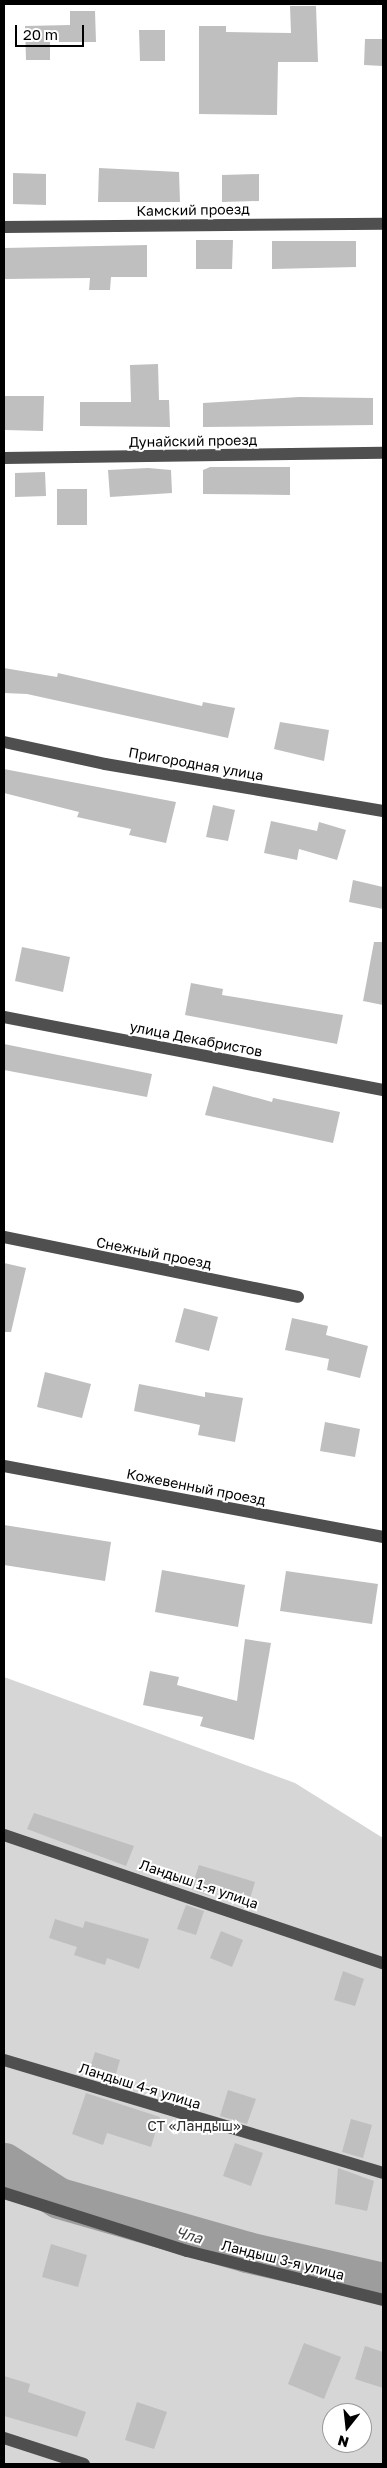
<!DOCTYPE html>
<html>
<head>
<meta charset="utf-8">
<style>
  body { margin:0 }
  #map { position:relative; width:387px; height:2468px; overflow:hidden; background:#fff; font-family:"Golos Text",sans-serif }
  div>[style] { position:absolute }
  .green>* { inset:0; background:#d6d6d6 }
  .river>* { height:41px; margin:-20.5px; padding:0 20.5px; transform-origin:20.5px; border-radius:20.5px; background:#9d9d9d }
  .building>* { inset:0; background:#bfbfbf }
  .minor>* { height:12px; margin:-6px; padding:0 6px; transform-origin:6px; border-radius:6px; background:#4f4f4f }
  span { translate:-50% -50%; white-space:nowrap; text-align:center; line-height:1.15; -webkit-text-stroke:4px #fff; paint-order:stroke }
  .street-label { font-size:14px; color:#000 }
  .park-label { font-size:14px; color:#2d2d2d }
  .water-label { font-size:15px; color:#3e3e3e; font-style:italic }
  .frame { position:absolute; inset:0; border:5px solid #000; pointer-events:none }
  .north { position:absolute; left:322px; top:2403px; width:50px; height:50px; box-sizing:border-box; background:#fff; border:1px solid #999; border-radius:50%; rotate:196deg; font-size:14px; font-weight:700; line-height:20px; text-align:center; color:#000 }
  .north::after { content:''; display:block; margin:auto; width:18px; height:22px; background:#000; clip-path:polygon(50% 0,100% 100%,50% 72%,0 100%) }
  .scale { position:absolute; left:15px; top:25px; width:69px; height:22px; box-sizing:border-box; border:2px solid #000; border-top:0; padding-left:6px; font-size:15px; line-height:18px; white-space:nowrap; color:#000; -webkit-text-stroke:4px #fff; paint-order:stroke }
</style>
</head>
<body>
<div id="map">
  <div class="green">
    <div style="clip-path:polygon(evenodd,4px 1677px,295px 1783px,383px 1838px,383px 2464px,4px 2464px,4px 1677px,332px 2413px,362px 2413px,362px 2443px,332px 2443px,332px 2413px)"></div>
  </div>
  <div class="river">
    <div style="left:4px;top:2163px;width:65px;rotate:32.5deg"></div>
    <div style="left:59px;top:2198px;width:196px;rotate:16deg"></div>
    <div style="left:247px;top:2252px;width:139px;rotate:12.8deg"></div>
  </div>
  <div class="building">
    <div style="clip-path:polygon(290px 6px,316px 6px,318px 62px,278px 62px,277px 115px,199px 114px,199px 26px,226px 26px,226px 32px,291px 33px)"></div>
    <div style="clip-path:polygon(70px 11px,95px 11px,96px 42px,50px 42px,50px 60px,26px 60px,25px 26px,70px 25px)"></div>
    <div style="clip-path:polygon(139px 30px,165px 30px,165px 61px,140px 61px)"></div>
    <div style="clip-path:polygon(365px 39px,383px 39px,383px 66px,364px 65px)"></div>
    <div style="clip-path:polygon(99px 168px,179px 172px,180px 202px,98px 202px)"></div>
    <div style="clip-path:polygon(13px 173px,46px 174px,46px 205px,13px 204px)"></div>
    <div style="clip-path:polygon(259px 174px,259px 201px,222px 202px,222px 175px)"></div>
    <div style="clip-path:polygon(196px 240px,233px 240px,232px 269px,196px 269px)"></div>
    <div style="clip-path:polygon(272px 241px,356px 241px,356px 267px,272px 269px)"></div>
    <div style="clip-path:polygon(147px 245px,147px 277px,111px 277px,110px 290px,89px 290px,90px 278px,4px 279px,4px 248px)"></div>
    <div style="clip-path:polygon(158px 364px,159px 400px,169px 400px,170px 427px,80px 426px,80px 402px,131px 402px,130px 365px)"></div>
    <div style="clip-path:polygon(5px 396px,44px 396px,43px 431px,5px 430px)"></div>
    <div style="clip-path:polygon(299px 397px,373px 398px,373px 425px,203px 427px,203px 403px)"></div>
    <div style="clip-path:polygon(210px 467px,290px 467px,290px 495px,203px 494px,203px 470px)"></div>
    <div style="clip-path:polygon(148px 468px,171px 470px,172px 493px,110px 497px,108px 470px)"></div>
    <div style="clip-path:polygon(45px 472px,46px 496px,15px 497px,15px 473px)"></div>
    <div style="clip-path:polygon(57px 489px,87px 489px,87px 525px,57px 525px)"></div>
    <div style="clip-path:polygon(4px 668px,57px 677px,58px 673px,202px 706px,203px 702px,235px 708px,228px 738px,27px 694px,4px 693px)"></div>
    <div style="clip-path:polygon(280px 722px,329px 730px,324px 761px,274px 749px)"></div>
    <div style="clip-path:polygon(4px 769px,176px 802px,166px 843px,129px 835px,131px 829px,77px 817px,79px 812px,4px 793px)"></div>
    <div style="clip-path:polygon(213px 805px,235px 810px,228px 841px,206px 837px)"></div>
    <div style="clip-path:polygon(271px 821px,317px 831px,319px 822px,346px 830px,337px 860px,299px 849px,297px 860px,264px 853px)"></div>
    <div style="clip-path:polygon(353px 880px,383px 887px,383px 909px,349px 902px)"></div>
    <div style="clip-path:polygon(374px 942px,383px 942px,383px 1005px,363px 1001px)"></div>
    <div style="clip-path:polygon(22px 947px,70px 957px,63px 992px,15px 981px)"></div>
    <div style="clip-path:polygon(191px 983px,223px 989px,222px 995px,343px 1015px,337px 1044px,185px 1015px)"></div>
    <div style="clip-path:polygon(4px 1044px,152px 1074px,147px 1097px,4px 1070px)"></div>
    <div style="clip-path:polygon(213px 1086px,272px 1102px,273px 1098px,340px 1112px,333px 1143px,205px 1115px)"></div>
    <div style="clip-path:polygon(4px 1263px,26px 1268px,11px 1332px,4px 1332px)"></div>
    <div style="clip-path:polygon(184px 1308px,218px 1317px,209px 1351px,175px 1342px)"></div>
    <div style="clip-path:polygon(292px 1318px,328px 1326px,326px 1335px,368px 1346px,360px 1378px,327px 1370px,329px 1359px,285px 1350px)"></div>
    <div style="clip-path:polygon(45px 1372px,91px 1384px,82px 1418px,37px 1407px)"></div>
    <div style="clip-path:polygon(139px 1384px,205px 1397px,205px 1392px,243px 1398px,235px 1442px,198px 1435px,200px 1425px,134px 1411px)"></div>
    <div style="clip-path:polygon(325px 1422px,360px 1429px,355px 1457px,320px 1451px)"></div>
    <div style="clip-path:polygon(4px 1525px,111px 1542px,105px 1581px,4px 1565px)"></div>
    <div style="clip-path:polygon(162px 1570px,245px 1585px,238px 1627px,155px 1612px)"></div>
    <div style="clip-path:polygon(286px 1571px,378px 1584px,372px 1624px,280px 1611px)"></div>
    <div style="clip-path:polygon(245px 1639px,271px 1643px,254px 1740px,200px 1726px,203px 1717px,143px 1705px,150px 1671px,179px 1677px,177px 1685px,237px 1701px)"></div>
    <div style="clip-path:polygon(34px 1813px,134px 1846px,126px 1866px,27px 1829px)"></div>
    <div style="clip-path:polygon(199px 1865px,255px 1882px,249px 1902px,212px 1888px,209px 1896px,191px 1889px)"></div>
    <div style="clip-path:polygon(186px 1905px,204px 1911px,196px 1935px,177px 1929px)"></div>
    <div style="clip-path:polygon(55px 1919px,83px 1928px,85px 1921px,149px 1939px,139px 1969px,107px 1958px,105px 1965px,74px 1955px,77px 1947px,49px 1938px)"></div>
    <div style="clip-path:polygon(221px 1931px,243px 1940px,232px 1967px,210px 1958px)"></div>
    <div style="clip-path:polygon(343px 1971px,364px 1979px,355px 2006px,334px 2000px)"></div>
    <div style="clip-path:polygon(95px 2052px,120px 2060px,113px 2084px,88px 2075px)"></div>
    <div style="clip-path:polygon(228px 2090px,256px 2099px,247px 2124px,220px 2116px)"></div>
    <div style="clip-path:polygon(86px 2093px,160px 2117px,151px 2147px,107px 2133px,103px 2145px,72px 2134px)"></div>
    <div style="clip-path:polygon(351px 2119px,372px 2125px,363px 2158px,342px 2152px)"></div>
    <div style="clip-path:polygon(235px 2143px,263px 2153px,251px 2186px,223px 2176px)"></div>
    <div style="clip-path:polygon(338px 2168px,374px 2181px,367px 2211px,335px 2204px)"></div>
    <div style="clip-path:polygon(51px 2244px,87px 2255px,78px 2287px,42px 2277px)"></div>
    <div style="clip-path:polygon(304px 2343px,341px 2357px,324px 2399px,288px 2384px)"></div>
    <div style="clip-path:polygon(365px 2346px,383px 2352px,383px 2388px,355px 2379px)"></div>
    <div style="clip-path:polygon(4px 2376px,30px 2384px,28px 2392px,86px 2412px,77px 2437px,4px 2416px)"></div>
    <div style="clip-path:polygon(137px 2402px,167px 2412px,154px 2449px,125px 2440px)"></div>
  </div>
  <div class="minor">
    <div style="left:4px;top:227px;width:379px;rotate:-0.5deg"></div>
    <div style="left:4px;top:458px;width:379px;rotate:-0.8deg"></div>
    <div style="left:4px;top:742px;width:103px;rotate:12.3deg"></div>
    <div style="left:105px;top:764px;width:282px;rotate:9.6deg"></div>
    <div style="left:4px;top:1017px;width:386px;rotate:10.9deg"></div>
    <div style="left:4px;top:1237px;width:300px;rotate:11.5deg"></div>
    <div style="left:4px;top:1466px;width:386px;rotate:10.6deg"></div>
    <div style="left:4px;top:1835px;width:400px;rotate:18.7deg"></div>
    <div style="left:4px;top:2060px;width:395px;rotate:16.6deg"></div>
    <div style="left:4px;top:2193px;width:192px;rotate:17.6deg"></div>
    <div style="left:187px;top:2251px;width:202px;rotate:14deg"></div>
    <div style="left:4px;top:2438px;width:84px;rotate:18deg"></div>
  </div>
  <div class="street-label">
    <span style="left:193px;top:210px;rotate:-1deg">Камский проезд</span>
    <span style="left:193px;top:441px;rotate:-1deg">Дунайский проезд</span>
    <span style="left:196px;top:764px;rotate:10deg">Пригородная улица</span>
    <span style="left:196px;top:1039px;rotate:11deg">улица Декабристов</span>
    <span style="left:154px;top:1253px;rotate:11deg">Снежный проезд</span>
    <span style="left:196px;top:1487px;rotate:11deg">Кожевенный проезд</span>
    <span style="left:199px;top:1884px;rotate:19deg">Ландыш 1-я улица</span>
    <span style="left:140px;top:2086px;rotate:17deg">Ландыш 4-я улица</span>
    <span style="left:283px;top:2260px;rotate:14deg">Ландыш 3-я улица</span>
  </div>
  <div class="park-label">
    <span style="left:194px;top:2126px">СТ «Ландыш»</span>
  </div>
  <div class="water-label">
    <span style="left:189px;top:2235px;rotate:16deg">Чла</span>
  </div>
  <div class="frame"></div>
  <div class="north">N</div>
  <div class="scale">20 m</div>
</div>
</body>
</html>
